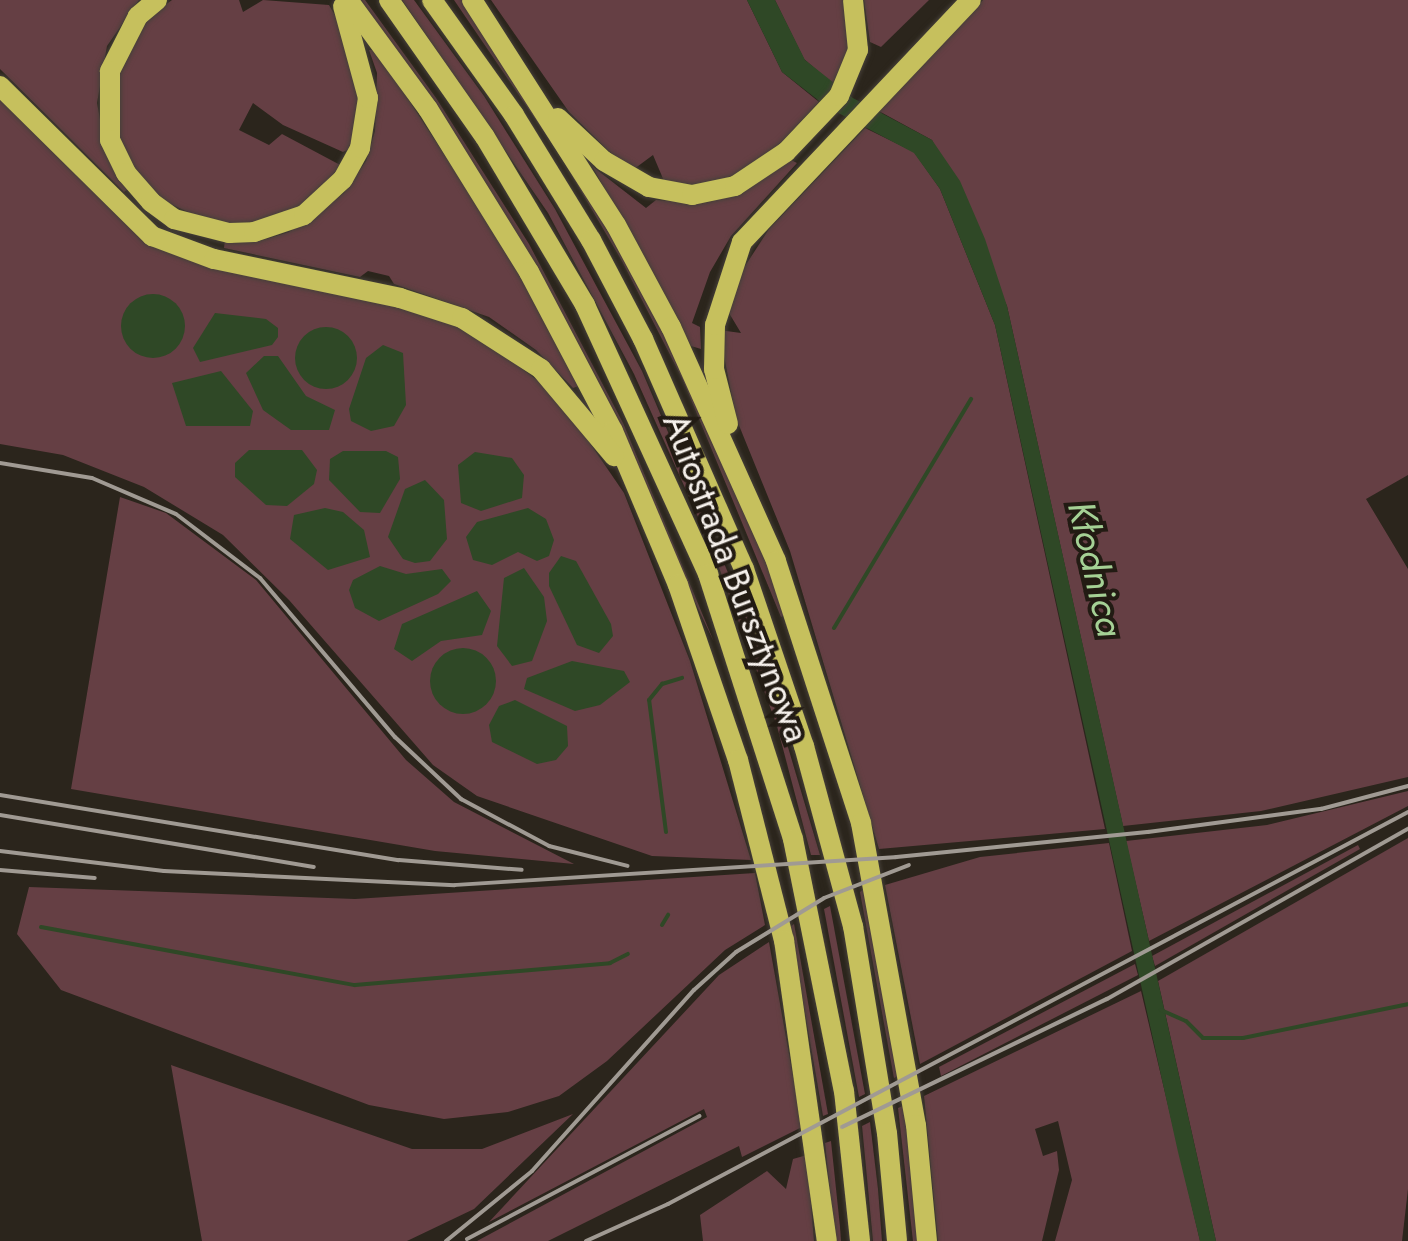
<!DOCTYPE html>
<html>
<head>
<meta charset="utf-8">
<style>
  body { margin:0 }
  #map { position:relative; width:1408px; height:1241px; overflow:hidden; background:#2b251c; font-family:Jost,sans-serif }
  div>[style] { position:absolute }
  .green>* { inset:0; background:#653f44 }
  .water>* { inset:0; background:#2f4826 }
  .round { border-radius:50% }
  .stream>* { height:4px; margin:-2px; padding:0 2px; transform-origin:2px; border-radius:2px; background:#2f4826 }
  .roads { filter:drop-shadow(0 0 2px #464039) drop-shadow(0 0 2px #464039) }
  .highway>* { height:20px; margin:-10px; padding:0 10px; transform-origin:10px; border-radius:10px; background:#c6c05d }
  .rail>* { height:4px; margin:-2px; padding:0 2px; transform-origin:2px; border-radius:2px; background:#a09a93 }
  span { translate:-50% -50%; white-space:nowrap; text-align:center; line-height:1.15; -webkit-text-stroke:8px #221b13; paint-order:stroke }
  .street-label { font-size:35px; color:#f6f1ec }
  .water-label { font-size:38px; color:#a5d195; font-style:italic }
</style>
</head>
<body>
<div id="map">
  <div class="green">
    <div style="clip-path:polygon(0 0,139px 0,107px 46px,97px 103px,106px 152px,128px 189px,124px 192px,0 69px)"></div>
    <div style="clip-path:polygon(172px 0,239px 0,243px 12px,263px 0,329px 5px,348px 38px,362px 95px,351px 148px,343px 152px,283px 125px,253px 103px,239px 130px,269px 145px,282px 134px,344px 167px,309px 205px,246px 225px,213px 223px,159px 199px,137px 177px,120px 147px,114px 75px,142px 22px)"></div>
    <div style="clip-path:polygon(357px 0,365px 0,436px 98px,529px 244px,623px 423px,714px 642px,525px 247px)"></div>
    <div style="clip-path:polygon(402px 0,414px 0,484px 96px,555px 209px,642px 371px,755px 636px,820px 855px,811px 855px,777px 726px,711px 546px,634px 374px,548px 213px)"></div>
    <div style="clip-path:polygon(454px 0,462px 0,627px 259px,732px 475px,787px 614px,781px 617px,683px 380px,622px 261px,560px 155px)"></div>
    <div style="clip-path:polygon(491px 0,747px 0,782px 72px,819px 102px,780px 144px,729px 179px,698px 185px,664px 181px,653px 155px,630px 172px,569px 112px)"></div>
    <div style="clip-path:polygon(775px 0,844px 0,850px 44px,833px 84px,804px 59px)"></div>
    <div style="clip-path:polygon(864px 0,929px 0,881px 47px,870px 42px)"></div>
    <div style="clip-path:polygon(983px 0,1408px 0,1408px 475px,1366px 499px,1408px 569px,1408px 777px,1261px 811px,1123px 826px,1007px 306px,932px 140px,877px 110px)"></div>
    <div style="clip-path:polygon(369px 50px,376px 50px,512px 258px,579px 386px,573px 388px,536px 350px,489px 317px,394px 284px,389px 276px,368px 271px,360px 277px,224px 248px,225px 239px,256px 242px,289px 232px,344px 193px,366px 161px,375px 131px,377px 73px)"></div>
    <div style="clip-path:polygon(0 94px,126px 223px,469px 329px,557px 395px,624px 493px,690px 661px,751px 860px,652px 856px,477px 796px,433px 765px,289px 600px,223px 535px,144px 487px,63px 455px,0 444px)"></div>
    <div style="clip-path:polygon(865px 128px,914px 152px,940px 189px,995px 325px,1105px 829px,879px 849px,790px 551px,736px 418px,719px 330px,741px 333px,726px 308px,736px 280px,769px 229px)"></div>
    <div style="clip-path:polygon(791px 160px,797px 163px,731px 236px,710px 272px,692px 323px,700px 327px,701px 349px,691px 346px,592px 166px,646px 208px,656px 200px,705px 203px,735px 195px)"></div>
    <div style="clip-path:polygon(120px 497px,166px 513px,256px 580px,406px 760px,454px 802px,574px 864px,435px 851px,71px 789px)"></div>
    <div style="clip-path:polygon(1408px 791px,1408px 806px,1149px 941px,1126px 841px,1267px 825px)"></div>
    <div style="clip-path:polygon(1408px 838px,1408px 1189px,1402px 1241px,1216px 1241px,1158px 981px)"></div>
    <div style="clip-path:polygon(1109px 843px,1132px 951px,920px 1064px,885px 885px,980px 857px)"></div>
    <div style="clip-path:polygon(1358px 845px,1360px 849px,1155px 966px,1152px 956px)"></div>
    <div style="clip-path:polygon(755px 873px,765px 925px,725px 950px,607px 1061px,559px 1096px,508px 1112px,444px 1119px,369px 1105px,61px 990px,17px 934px,29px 887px,355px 899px)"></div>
    <div style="clip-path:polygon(864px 889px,900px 1075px,894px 1078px,860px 892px)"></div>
    <div style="clip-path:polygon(830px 906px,865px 1094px,859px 1097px,824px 909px)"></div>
    <div style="clip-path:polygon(794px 924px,828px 1114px,823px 1116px,790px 927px)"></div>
    <div style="clip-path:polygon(769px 942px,802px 1127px,742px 1157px,739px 1146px,548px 1241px,477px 1241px,707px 1117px,704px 1109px,489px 1222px,719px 975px)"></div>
    <div style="clip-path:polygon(1135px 964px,1138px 975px,941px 1076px,939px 1067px)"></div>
    <div style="clip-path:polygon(1141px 991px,1200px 1241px,1055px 1241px,1072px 1180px,1058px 1121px,1035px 1129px,1043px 1156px,1057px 1151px,1059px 1170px,1042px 1241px,938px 1241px,924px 1096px)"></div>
    <div style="clip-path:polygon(171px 1065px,412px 1149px,482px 1149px,573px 1114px,474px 1209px,407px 1241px,202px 1241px)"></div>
    <div style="clip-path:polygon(905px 1105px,918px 1241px,913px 1241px,898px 1108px)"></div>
    <div style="clip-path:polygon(870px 1122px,878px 1189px,882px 1241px,873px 1241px,862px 1126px)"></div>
    <div style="clip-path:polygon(831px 1141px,840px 1227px,841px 1241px,835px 1241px,825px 1143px)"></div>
    <div style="clip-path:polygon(807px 1155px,814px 1241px,703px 1241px,700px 1215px,767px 1171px,786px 1189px,793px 1159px)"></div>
  </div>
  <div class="water">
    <div style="clip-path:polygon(747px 0,775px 0,805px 60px,853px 98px,932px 140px,960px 181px,985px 239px,1007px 306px,1216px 1241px,1200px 1241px,1178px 1152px,995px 325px,940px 189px,914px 153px,827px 107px,782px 72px)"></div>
    <div class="round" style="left:121px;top:294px;width:64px;height:64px"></div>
    <div style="clip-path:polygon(215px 313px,266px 319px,278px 328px,278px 337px,272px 345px,200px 362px,193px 348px)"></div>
    <div class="round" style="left:295px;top:327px;width:62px;height:62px"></div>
    <div style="clip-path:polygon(383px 345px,403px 353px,406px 405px,394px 426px,371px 431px,351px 421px,349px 409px,366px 358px)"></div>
    <div style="clip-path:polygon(264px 356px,278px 356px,306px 396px,335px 410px,329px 430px,291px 430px,263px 410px,246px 373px)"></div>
    <div style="clip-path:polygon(221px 371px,253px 411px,250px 426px,186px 426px,172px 383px)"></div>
    <div style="clip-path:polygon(249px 450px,302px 450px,317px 470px,314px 484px,287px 506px,266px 505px,235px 477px,235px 463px)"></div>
    <div style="clip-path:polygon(343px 451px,386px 451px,398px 457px,400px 479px,380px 513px,360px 512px,329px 480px,330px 459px)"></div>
    <div style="clip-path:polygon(475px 452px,512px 458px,524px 475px,522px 498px,481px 511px,461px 503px,458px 465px)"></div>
    <div style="clip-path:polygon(425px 480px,444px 500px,447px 539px,430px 561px,415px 563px,403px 559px,388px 537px,405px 489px)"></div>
    <div style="clip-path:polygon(325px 508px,343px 512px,364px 530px,370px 557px,328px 570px,290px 539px,294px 515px)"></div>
    <div style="clip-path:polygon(528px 508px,546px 519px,554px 540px,549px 556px,537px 561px,518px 552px,492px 565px,473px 560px,466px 537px,477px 522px)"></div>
    <div style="clip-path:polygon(561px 556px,576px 561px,611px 624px,613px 636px,599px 653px,577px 645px,549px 586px,549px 573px)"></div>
    <div style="clip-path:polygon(380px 566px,406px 574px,442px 569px,451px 581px,438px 594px,379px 621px,355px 608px,349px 590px,353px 580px)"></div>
    <div style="clip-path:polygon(524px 568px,544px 597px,547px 621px,532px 661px,512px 666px,497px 646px,504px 578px)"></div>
    <div style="clip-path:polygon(477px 591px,491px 611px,482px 635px,441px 641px,412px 661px,394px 649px,402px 624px)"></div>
    <div class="round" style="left:430px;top:648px;width:66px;height:66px"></div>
    <div style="clip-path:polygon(572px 661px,624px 671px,630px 682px,600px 705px,575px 711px,524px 689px,527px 678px)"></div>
    <div style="clip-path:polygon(515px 700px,567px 726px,568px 746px,556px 760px,537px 764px,492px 742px,489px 725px,499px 706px)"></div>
  </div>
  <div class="stream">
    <div style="left:834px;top:628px;width:267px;rotate:-59.1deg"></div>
    <div style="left:666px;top:832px;width:133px;rotate:-97.3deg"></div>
    <div style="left:649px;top:700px;width:21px;rotate:-51deg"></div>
    <div style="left:662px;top:684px;width:21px;rotate:-17deg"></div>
    <div style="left:662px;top:925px;width:12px;rotate:-59deg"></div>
    <div style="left:41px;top:927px;width:319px;rotate:10.5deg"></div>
    <div style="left:355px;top:985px;width:256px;rotate:-4.9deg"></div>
    <div style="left:610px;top:963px;width:20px;rotate:-27deg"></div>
    <div style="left:1161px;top:1010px;width:27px;rotate:24deg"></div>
    <div style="left:1186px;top:1021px;width:24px;rotate:45deg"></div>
    <div style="left:1203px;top:1038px;width:40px"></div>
    <div style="left:1243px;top:1038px;width:168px;rotate:-11.6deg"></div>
  </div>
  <div class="roads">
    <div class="highway">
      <div style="left:157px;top:0;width:25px;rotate:140deg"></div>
      <div style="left:138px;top:16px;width:62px;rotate:117deg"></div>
      <div style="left:110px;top:71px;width:69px;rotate:90deg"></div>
      <div style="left:110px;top:140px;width:37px;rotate:64deg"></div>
      <div style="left:126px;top:173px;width:38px;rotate:49deg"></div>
      <div style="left:151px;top:202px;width:29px;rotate:36deg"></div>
      <div style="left:174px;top:219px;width:57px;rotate:14.3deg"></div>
      <div style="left:229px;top:233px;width:25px;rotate:-2deg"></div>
      <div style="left:254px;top:232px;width:53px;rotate:-18.8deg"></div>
      <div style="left:304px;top:215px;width:53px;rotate:-42.7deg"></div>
      <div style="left:343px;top:179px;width:35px;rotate:-61deg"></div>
      <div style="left:360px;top:148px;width:51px;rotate:-80.9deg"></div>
      <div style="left:368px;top:98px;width:95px;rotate:-105.2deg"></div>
      <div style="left:348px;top:0;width:135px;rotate:53.7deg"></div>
      <div style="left:428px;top:109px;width:192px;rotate:58.2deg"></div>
      <div style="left:529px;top:272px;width:180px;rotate:62.2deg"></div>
      <div style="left:613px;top:431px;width:167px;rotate:67.1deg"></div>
      <div style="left:678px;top:585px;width:185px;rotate:71.1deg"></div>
      <div style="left:738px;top:760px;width:186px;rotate:75.7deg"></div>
      <div style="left:784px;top:940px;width:304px;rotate:81.9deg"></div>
      <div style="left:389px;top:0;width:167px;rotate:55deg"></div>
      <div style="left:485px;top:137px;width:196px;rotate:59.2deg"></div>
      <div style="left:585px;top:305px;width:296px;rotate:65.4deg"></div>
      <div style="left:708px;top:574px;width:278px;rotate:72.2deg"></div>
      <div style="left:793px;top:839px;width:257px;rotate:78.6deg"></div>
      <div style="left:844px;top:1091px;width:151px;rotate:83.9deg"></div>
      <div style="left:432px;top:0;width:141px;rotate:54.5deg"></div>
      <div style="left:514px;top:115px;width:147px;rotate:58.4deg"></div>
      <div style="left:591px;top:240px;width:112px;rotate:62.3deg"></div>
      <div style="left:643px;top:339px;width:251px;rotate:66.3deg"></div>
      <div style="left:744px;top:569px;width:187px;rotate:71.3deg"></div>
      <div style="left:804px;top:746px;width:187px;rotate:74.8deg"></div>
      <div style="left:853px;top:926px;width:210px;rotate:80.7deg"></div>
      <div style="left:887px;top:1133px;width:108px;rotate:84.7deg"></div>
      <div style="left:472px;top:0;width:267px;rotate:57.4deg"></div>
      <div style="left:616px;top:225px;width:116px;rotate:61.7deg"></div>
      <div style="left:671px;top:327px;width:256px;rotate:65.8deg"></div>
      <div style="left:776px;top:561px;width:275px;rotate:72deg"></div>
      <div style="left:861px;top:823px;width:307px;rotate:79.7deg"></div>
      <div style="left:916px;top:1125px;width:117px;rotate:84.6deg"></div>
      <div style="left:0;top:86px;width:214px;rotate:44.6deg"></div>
      <div style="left:152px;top:236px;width:66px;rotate:20.4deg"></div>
      <div style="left:214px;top:259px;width:190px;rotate:11.8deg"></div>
      <div style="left:400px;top:298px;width:65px;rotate:17.9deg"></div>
      <div style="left:462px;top:318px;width:94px;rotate:32.8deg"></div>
      <div style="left:541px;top:369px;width:114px;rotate:50deg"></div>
      <div style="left:558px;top:118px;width:63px;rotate:43.1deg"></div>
      <div style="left:604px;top:161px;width:52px;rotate:30deg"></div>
      <div style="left:649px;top:187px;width:44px;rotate:10.5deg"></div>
      <div style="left:692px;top:195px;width:44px;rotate:-11.8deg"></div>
      <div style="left:735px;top:186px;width:61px;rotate:-33.7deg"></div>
      <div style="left:786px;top:152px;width:77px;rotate:-46.6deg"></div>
      <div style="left:839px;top:96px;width:50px;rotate:-67.6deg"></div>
      <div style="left:858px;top:50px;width:50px;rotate:-95.7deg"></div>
      <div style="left:728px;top:424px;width:57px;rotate:-104.3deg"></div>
      <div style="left:714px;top:369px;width:44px;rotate:-88.7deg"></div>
      <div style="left:715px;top:325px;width:87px;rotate:-72deg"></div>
      <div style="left:742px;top:242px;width:333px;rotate:-46.6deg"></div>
    </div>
  </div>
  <div class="rail">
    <div style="left:0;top:463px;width:93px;rotate:9.3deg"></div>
    <div style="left:92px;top:478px;width:91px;rotate:23.2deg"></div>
    <div style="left:176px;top:514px;width:106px;rotate:37.3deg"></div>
    <div style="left:260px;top:578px;width:209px;rotate:49.7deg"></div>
    <div style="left:395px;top:737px;width:91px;rotate:43.2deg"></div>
    <div style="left:461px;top:799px;width:100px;rotate:28.1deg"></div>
    <div style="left:549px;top:846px;width:81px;rotate:14.2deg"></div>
    <div style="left:0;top:795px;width:404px;rotate:9.3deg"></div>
    <div style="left:399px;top:860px;width:123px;rotate:4.6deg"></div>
    <div style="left:0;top:815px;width:318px;rotate:9.4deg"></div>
    <div style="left:0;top:851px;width:165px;rotate:7deg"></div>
    <div style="left:164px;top:871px;width:291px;rotate:2.8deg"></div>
    <div style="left:455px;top:885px;width:442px;rotate:-3.6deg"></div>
    <div style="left:896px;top:857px;width:253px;rotate:-5.7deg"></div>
    <div style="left:1148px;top:832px;width:175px;rotate:-7.6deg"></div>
    <div style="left:1321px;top:809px;width:90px;rotate:-14.8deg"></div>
    <div style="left:0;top:870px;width:95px;rotate:4.8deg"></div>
    <div style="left:842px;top:1127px;width:294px;rotate:-25.8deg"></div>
    <div style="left:1107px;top:999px;width:346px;rotate:-29.5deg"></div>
    <div style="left:467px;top:1239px;width:263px;rotate:-27.9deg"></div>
    <div style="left:446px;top:1241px;width:111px;rotate:-39.1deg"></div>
    <div style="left:532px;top:1171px;width:243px;rotate:-48.2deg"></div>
    <div style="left:694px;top:990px;width:57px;rotate:-42.1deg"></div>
    <div style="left:736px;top:952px;width:103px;rotate:-31.5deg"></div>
    <div style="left:824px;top:898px;width:91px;rotate:-21.2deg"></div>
    <div style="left:586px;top:1241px;width:90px;rotate:-24.3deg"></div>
    <div style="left:668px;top:1204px;width:837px;rotate:-27.91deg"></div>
  </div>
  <div class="street-label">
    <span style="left:736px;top:578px;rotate:69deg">Autostrada Bursztynowa</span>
  </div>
  <div class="water-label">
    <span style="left:1096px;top:569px;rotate:77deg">Kłodnica</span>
  </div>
</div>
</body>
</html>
